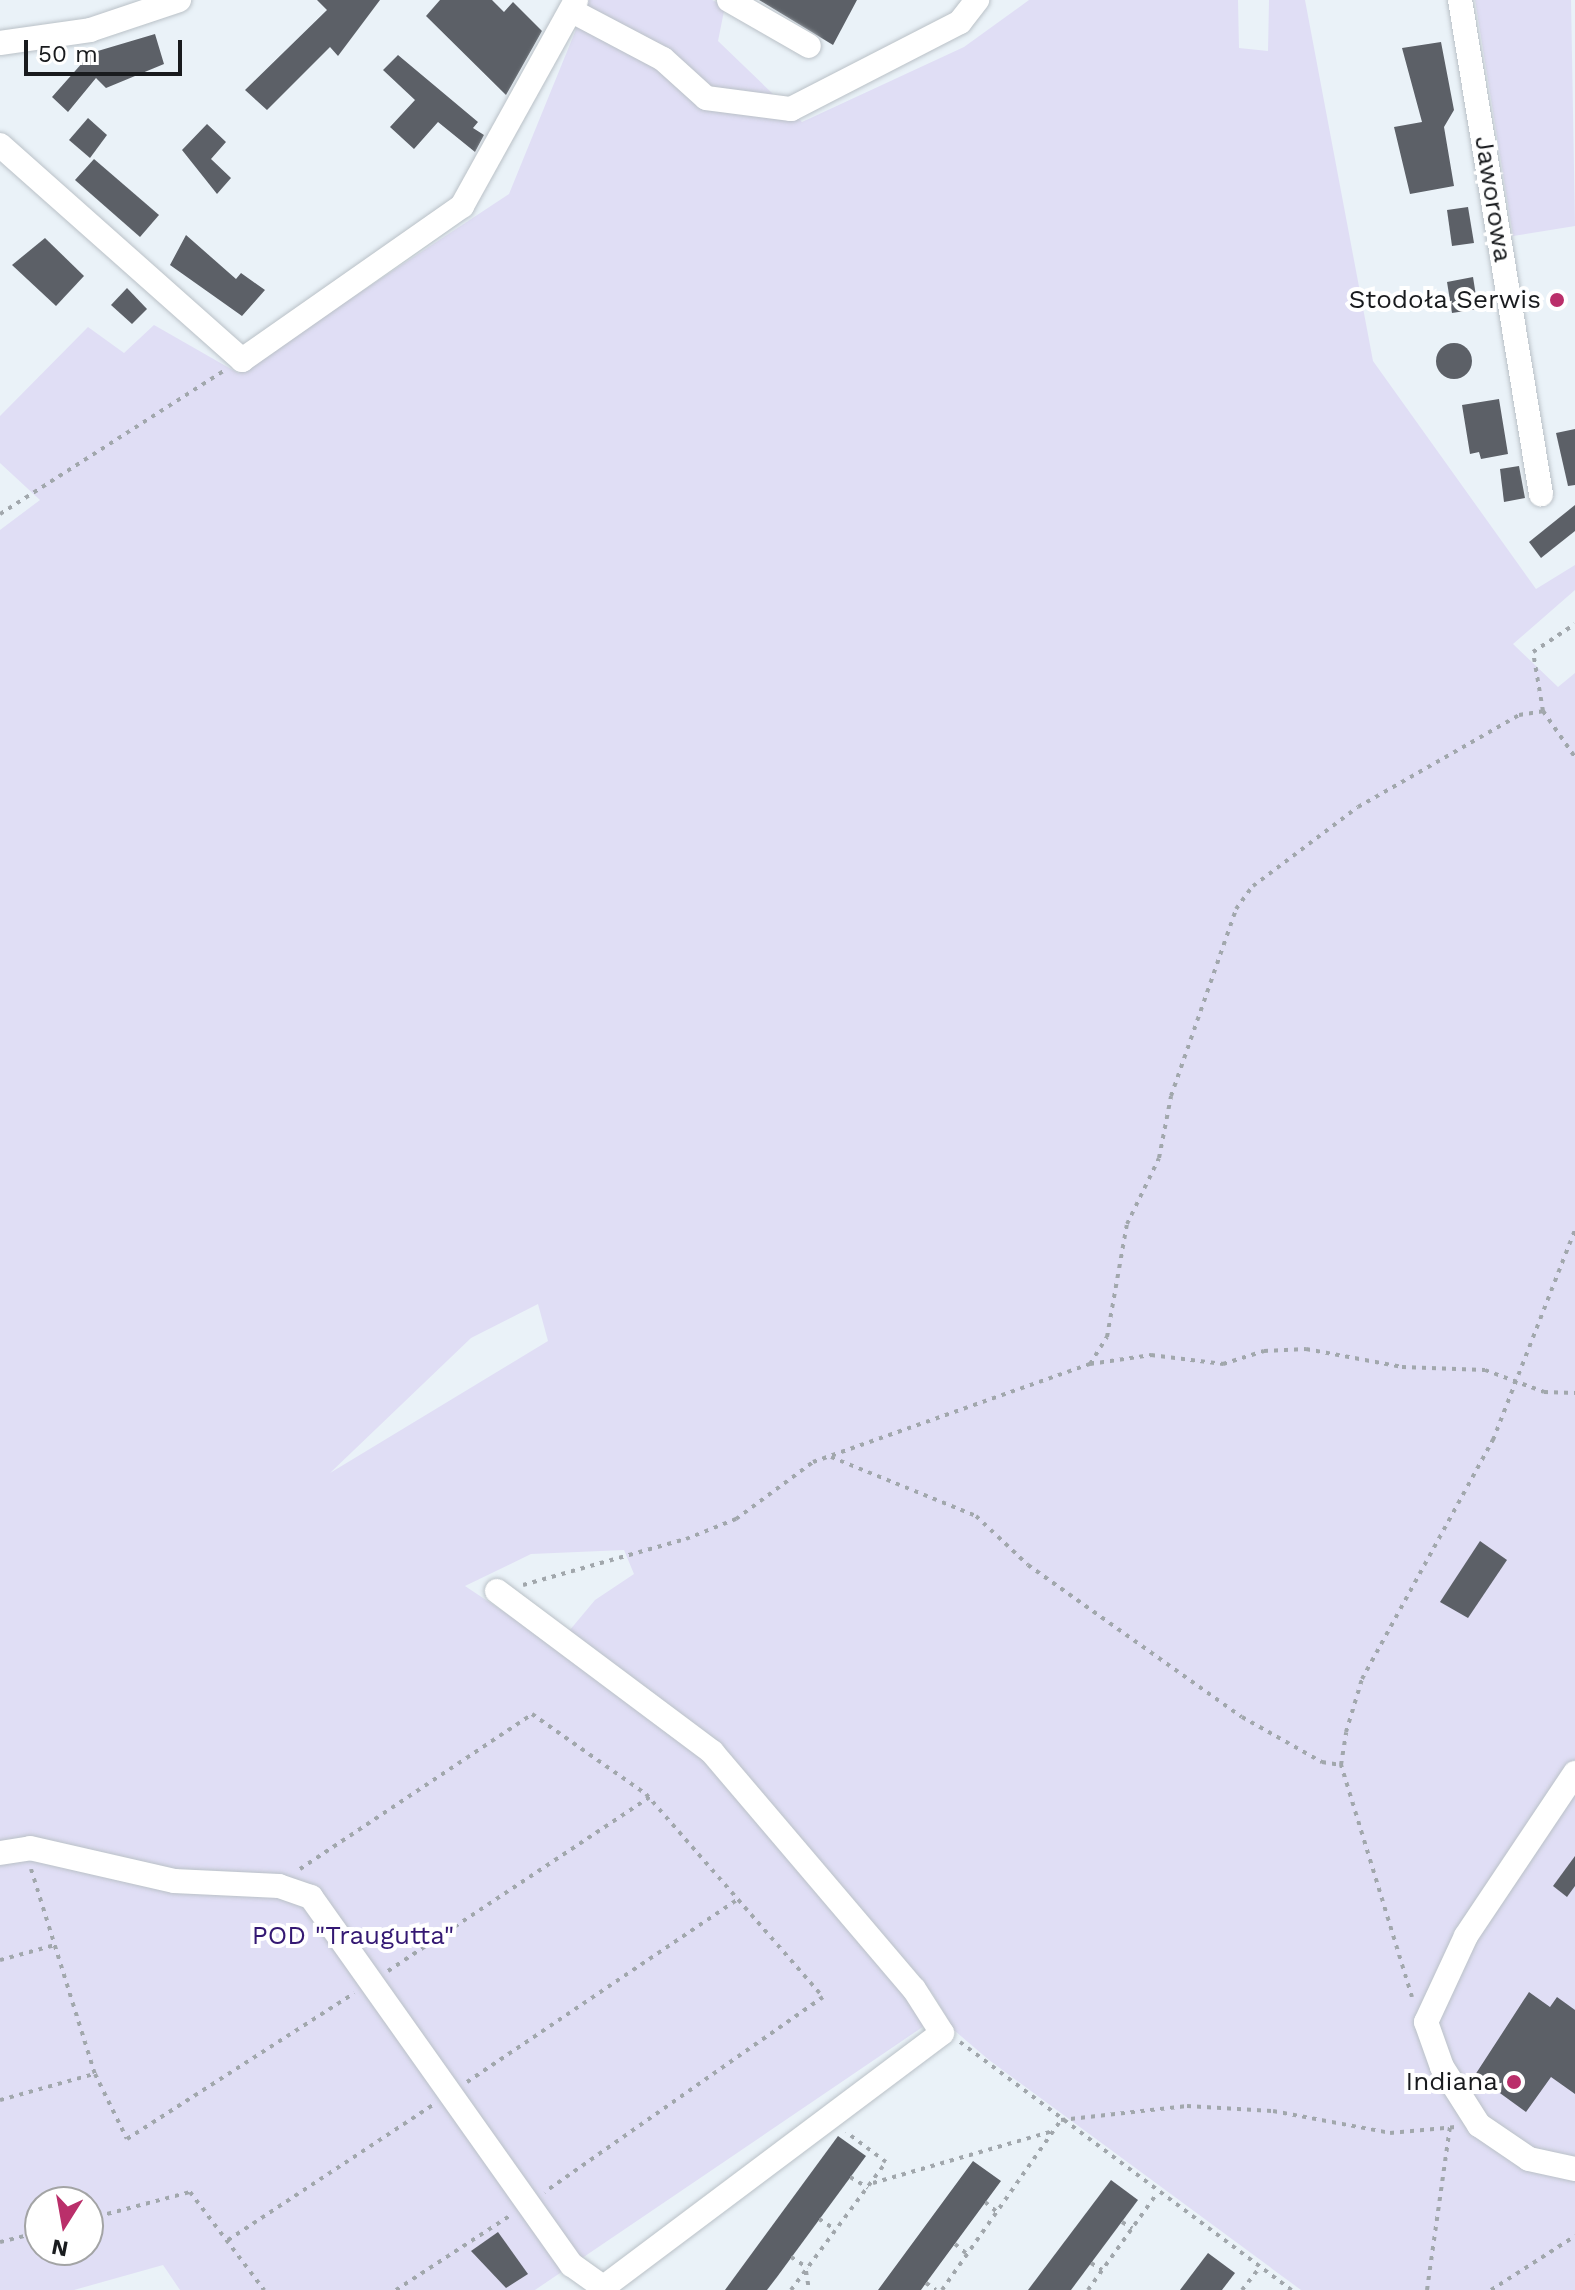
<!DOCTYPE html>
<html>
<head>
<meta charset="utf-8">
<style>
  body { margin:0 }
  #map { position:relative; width:1575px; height:2290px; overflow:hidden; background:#eaf2f8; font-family:"Work Sans",sans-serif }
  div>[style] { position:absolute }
  .green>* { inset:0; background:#e0def5 }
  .building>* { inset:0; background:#5c6067 }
  .round { border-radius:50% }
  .path>* { height:4px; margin-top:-2px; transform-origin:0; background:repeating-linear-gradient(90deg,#a1a7ac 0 4px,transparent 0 10px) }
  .roads { filter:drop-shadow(0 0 2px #bac1c7) drop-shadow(0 0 2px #bac1c7) }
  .minor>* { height:24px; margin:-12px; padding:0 12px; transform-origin:12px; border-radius:12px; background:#fff }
  .dots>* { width:22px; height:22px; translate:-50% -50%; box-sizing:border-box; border:4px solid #fff; border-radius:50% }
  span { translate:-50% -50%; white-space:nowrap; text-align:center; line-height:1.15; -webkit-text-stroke:8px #fff; paint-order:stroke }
  .street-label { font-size:26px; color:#191b1e }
  .poi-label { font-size:26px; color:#191b1e }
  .right { translate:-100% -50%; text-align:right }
  .park-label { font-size:26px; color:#341873 }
  .north { position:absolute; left:24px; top:2186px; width:80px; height:80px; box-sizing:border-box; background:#fff; border:2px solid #a3a4a5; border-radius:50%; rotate:191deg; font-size:22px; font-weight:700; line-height:32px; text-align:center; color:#191b1e }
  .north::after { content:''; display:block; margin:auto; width:28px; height:36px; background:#ba2f6a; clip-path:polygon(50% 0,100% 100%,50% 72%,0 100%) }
  .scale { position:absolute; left:24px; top:40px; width:158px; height:36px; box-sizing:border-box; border:4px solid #191b1e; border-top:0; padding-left:10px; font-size:24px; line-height:28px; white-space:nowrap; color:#191b1e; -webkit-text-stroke:6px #fff; paint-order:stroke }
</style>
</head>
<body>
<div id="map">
  <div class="green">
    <div style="clip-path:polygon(evenodd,588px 0,712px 0,725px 6px,718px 41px,802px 122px,964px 47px,1029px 0,1238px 0,1239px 48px,1268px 51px,1269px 0,1305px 0,1373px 361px,1536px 589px,1575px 565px,1575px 590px,1513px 644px,1558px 687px,1575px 673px,1575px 2290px,1301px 2290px,989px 2060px,955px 2031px,932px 1993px,870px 1925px,930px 2022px,535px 2290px,180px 2290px,163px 2265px,74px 2290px,0 2290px,0 530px,40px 500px,0 463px,0 416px,88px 327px,124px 353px,154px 325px,238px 373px,509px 194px,588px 0,538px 1304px,548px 1341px,330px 1473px,471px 1338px,538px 1304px,588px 0,624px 1550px,634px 1574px,595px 1600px,564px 1637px,570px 1656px,465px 1586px,531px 1554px,624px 1550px,588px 0,40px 2202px,88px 2202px,88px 2250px,40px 2250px,40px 2202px)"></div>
    <div style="clip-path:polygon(1475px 0,1571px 0,1575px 226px,1513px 236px)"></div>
  </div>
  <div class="building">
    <div style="clip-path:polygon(317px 0,380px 0,338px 56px,330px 47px,267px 110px,245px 90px,327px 10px)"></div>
    <div style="clip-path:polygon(440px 0,492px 0,504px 12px,513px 2px,542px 31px,506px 95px,426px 16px)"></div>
    <div style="clip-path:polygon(759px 0,857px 0,833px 45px)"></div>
    <div style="clip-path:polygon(155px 34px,164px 64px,106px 88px,96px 78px,68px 112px,52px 97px,91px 53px)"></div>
    <div style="clip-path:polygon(1441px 42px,1454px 110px,1444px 127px,1454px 186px,1410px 194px,1394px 127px,1422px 122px,1402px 48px)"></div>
    <div style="clip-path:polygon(398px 55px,478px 122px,473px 128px,484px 135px,475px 152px,438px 122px,414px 149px,390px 127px,415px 100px,383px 70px)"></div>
    <div style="clip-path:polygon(88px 118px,107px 135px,90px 158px,69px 140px)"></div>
    <div style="clip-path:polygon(207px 124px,226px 142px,211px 159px,231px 178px,217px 194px,182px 150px)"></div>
    <div style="clip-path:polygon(94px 159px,159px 215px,140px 237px,75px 180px)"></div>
    <div style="clip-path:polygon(1468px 207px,1474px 243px,1452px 246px,1447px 210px)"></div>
    <div style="clip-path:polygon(186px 235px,236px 279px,241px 273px,265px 290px,242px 316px,170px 265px)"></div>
    <div style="clip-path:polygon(45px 238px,84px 276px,56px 306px,12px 265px)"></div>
    <div style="clip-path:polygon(1473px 277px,1478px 309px,1452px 313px,1447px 282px)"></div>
    <div style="clip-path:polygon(127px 288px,147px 309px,132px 324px,111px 305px)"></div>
    <div class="round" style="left:1436px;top:343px;width:36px;height:36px"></div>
    <div style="clip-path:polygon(1499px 399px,1508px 454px,1481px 459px,1479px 452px,1470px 454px,1462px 405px)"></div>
    <div style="clip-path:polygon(1575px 429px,1575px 485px,1568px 486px,1556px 433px)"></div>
    <div style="clip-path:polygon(1519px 466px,1525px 498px,1504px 502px,1500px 469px)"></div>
    <div style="clip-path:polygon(1575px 505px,1575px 531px,1541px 558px,1529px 542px)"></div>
    <div style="clip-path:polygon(1480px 1541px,1507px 1560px,1468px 1618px,1440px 1602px)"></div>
    <div style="clip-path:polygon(1575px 1856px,1575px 1886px,1567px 1897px,1553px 1886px)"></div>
    <div style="clip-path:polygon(1529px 1992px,1550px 2007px,1557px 1997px,1575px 2010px,1575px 2094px,1551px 2077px,1526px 2112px,1475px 2075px)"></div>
    <div style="clip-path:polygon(838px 2136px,866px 2156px,777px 2277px,767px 2290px,725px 2290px)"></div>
    <div style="clip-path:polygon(973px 2161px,1001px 2181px,926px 2283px,921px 2290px,878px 2290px)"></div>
    <div style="clip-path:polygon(1111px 2180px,1138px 2200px,1106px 2243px,1071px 2290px,1028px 2290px)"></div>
    <div style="clip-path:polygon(498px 2232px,528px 2274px,506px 2288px,471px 2251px)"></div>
    <div style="clip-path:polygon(1208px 2253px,1235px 2273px,1222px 2290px,1180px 2290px)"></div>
  </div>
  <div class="path">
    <div style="left:0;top:514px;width:266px;rotate:-32.6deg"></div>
    <div style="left:1543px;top:711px;width:56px;rotate:55.2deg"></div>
    <div style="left:1090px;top:1364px;width:32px;rotate:-58deg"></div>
    <div style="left:1107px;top:1337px;width:115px;rotate:-80deg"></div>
    <div style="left:1127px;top:1224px;width:73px;rotate:-64.1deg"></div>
    <div style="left:1159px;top:1158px;width:63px;rotate:-79deg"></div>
    <div style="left:1171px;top:1096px;width:198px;rotate:-70.8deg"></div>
    <div style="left:1236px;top:909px;width:29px;rotate:-54deg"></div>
    <div style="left:1253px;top:886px;width:131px;rotate:-37deg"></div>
    <div style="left:1358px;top:807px;width:185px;rotate:-29.7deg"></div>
    <div style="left:1519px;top:715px;width:24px;rotate:-9deg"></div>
    <div style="left:1543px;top:711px;width:60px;rotate:-99.6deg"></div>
    <div style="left:1533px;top:652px;width:50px;rotate:-33.7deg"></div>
    <div style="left:831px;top:1457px;width:157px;rotate:22.1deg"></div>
    <div style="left:976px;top:1516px;width:71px;rotate:43.3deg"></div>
    <div style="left:1028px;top:1565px;width:262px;rotate:35.4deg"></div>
    <div style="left:1242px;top:1717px;width:92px;rotate:29.4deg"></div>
    <div style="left:1322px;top:1762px;width:19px;rotate:9deg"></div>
    <div style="left:523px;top:1585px;width:169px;rotate:-15.8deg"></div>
    <div style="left:686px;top:1539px;width:54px;rotate:-21.8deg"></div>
    <div style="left:736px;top:1519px;width:96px;rotate:-36.5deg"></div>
    <div style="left:813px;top:1462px;width:294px;rotate:-19.5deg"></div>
    <div style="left:1090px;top:1364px;width:62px;rotate:-8.4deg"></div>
    <div style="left:1151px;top:1355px;width:73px;rotate:7.1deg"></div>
    <div style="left:1223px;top:1364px;width:43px;rotate:-17.6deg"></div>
    <div style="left:1264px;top:1351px;width:42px;rotate:-2.7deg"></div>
    <div style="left:1306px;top:1349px;width:98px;rotate:10.6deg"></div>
    <div style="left:1402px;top:1367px;width:83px;rotate:2.1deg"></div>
    <div style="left:1485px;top:1370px;width:63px;rotate:20.4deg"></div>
    <div style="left:1544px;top:1392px;width:31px;rotate:2deg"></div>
    <div style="left:31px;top:1869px;width:215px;rotate:72.7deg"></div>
    <div style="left:95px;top:2074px;width:72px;rotate:63.8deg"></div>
    <div style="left:127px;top:2139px;width:270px;rotate:-32.7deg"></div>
    <div style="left:300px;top:1869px;width:279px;rotate:-33.7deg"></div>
    <div style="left:532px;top:1714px;width:139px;rotate:35.1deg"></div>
    <div style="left:646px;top:1794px;width:269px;rotate:48.9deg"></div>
    <div style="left:823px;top:1997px;width:340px;rotate:145deg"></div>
    <div style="left:0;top:1960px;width:57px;rotate:-15.3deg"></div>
    <div style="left:388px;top:1971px;width:315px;rotate:-33.6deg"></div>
    <div style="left:1412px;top:1997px;width:243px;rotate:-107deg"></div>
    <div style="left:1341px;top:1765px;width:33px;rotate:-81deg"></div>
    <div style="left:1346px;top:1732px;width:55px;rotate:-73.2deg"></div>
    <div style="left:1362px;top:1679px;width:273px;rotate:-61.3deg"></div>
    <div style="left:1493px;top:1440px;width:225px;rotate:-68.7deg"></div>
    <div style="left:960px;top:2042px;width:414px;rotate:36.8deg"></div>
    <div style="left:467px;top:2082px;width:326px;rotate:-34deg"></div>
    <div style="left:0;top:2100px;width:98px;rotate:-15.5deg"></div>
    <div style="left:850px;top:2177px;width:21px;rotate:31deg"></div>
    <div style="left:873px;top:2183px;width:187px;rotate:-16.1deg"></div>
    <div style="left:985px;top:2202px;width:16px;rotate:40deg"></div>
    <div style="left:88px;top:2219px;width:106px;rotate:-14.8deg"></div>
    <div style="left:190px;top:2192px;width:123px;rotate:52.9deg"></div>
    <div style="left:819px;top:2219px;width:20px;rotate:33deg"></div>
    <div style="left:1122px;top:2222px;width:12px;rotate:31deg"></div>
    <div style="left:228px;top:2240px;width:245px;rotate:-33.4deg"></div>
    <div style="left:0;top:2242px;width:41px;rotate:-14deg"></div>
    <div style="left:955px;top:2244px;width:16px;rotate:40deg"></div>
    <div style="left:791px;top:2257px;width:20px;rotate:33deg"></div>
    <div style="left:1091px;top:2263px;width:13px;rotate:32deg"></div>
    <div style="left:806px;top:2271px;width:19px;rotate:81deg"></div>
    <div style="left:926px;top:2283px;width:12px;rotate:35deg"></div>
    <div style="left:396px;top:2290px;width:137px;rotate:-33.1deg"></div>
    <div style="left:791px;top:2290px;width:159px;rotate:-53.4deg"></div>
    <div style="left:886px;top:2162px;width:50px;rotate:-143.1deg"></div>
    <div style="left:942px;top:2290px;width:208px;rotate:-55deg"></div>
    <div style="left:1061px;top:2120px;width:127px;rotate:-6.3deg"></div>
    <div style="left:1187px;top:2106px;width:86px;rotate:3.3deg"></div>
    <div style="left:1273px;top:2111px;width:119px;rotate:10.6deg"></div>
    <div style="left:1390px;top:2133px;width:66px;rotate:-5.2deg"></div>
    <div style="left:1088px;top:2290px;width:120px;rotate:-54.5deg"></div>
    <div style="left:1242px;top:2290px;width:29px;rotate:-52deg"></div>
    <div style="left:1427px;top:2290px;width:165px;rotate:-82deg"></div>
    <div style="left:1491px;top:2290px;width:100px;rotate:-32.7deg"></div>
  </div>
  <div class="roads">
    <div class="minor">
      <div style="left:729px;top:0;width:92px;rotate:29.9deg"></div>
      <div style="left:1460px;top:0;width:501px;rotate:80.69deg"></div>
      <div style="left:572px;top:11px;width:103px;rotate:27.8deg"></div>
      <div style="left:663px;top:59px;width:58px;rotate:42.2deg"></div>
      <div style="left:706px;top:98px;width:86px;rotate:7.4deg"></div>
      <div style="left:791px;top:109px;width:190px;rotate:-27.2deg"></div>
      <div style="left:960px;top:22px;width:28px;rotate:-52deg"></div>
      <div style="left:0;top:43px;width:91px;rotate:-8.2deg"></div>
      <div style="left:90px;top:30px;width:94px;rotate:-18.6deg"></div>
      <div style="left:0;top:145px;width:324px;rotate:41.6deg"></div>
      <div style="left:242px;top:360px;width:269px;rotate:-35deg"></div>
      <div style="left:462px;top:206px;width:235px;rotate:-61deg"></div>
      <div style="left:497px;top:1591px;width:269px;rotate:36.8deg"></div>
      <div style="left:712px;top:1752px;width:311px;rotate:49.6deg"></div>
      <div style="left:914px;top:1989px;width:52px;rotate:57.5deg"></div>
      <div style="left:942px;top:2033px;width:421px;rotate:143.1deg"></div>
      <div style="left:1575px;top:1773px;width:196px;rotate:123.8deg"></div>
      <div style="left:1466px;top:1936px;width:95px;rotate:114.9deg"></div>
      <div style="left:1426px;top:2022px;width:48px;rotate:70.4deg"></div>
      <div style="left:1442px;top:2067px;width:69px;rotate:57.5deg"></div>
      <div style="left:1479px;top:2125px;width:60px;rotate:34.2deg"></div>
      <div style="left:1529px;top:2159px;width:47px;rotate:12.3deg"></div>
      <div style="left:0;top:1853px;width:30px;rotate:-9deg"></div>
      <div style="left:30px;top:1848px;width:148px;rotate:12.9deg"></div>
      <div style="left:174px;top:1881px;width:105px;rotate:2.7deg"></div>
      <div style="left:279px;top:1886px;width:34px;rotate:19deg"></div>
      <div style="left:311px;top:1897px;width:451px;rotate:54.7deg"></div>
      <div style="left:572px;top:2265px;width:43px;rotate:35.5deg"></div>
    </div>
  </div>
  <div class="dots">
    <div style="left:1557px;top:300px;background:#ba2f6a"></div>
    <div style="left:1514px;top:2082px;background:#ba2f6a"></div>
  </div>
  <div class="street-label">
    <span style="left:1493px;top:199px;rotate:81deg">Jaworowa</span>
  </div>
  <div class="poi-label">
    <span class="right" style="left:1541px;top:300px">Stodoła Serwis</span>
    <span class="right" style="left:1498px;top:2082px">Indiana</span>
  </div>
  <div class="park-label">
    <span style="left:353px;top:1936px">POD "Traugutta"</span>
  </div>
  <div class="north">N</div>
  <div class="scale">50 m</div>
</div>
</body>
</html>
